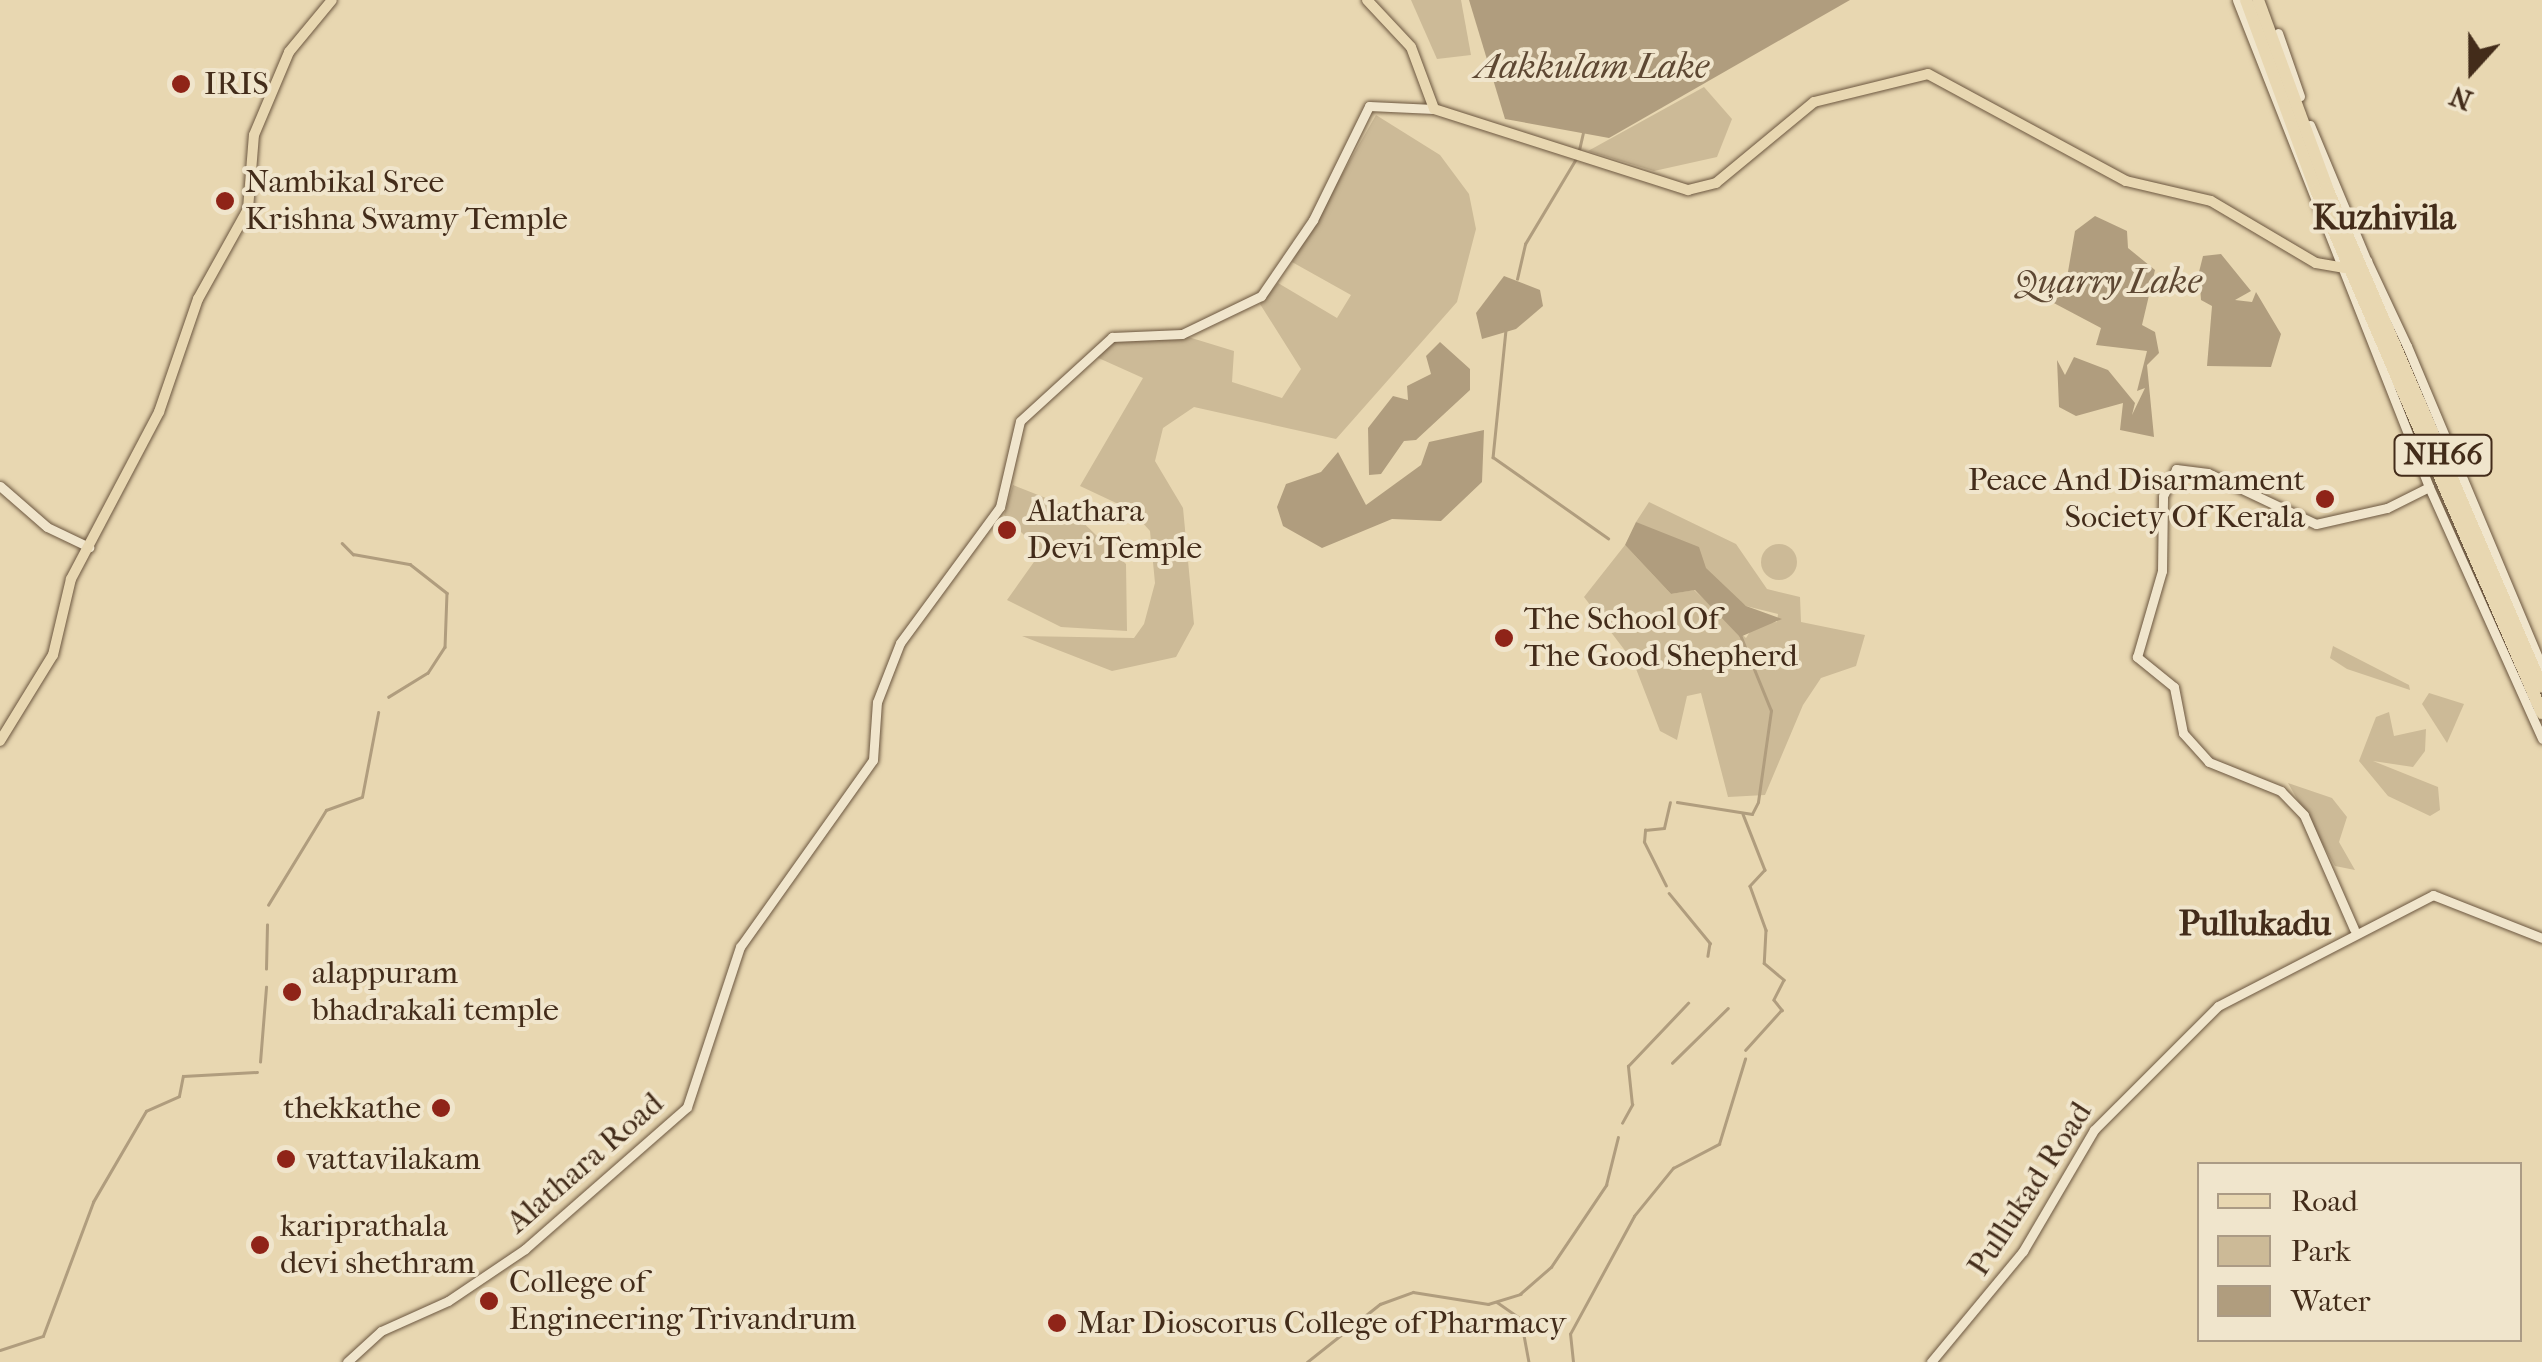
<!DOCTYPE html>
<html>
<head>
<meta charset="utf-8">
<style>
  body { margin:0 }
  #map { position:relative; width:2542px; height:1362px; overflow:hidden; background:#e8d7b1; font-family:"IM FELL French Canon",serif }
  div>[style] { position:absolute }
  .green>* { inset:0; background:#ccba97 }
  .round { border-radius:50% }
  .water>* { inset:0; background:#b09d7e }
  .stream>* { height:2.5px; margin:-1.25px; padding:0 1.25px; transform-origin:1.25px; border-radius:1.25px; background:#b09d7e }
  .roads { filter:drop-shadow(0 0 2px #6c5740) drop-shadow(0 0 2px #6c5740) }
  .minor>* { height:9px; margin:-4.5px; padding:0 4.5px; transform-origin:4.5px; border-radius:4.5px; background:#f0e5cc }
  .major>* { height:10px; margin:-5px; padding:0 5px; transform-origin:5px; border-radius:5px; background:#e8d7b1 }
  .highway>* { height:12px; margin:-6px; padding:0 6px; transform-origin:6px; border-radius:6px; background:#e8d7b1 }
  .dots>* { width:28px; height:28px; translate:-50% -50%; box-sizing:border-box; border:5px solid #f0e5cc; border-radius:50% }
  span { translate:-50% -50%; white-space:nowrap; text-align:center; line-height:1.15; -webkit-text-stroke:8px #f0e5cc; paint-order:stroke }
  .shield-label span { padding:2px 8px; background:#f0e5cc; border:2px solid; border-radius:8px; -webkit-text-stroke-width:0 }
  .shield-label { font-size:30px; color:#432c1a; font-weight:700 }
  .poi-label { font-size:32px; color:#432c1a }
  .left { translate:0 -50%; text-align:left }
  .right { translate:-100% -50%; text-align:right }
  .street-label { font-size:32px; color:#432c1a }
  .water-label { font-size:35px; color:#5e4833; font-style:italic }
  .neighbourhood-label { font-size:35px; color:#432c1a; font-weight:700 }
  .legend { position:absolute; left:2197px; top:1162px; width:325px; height:180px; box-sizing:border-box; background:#f0e5cc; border:2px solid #ab9b85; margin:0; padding:12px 18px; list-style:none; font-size:30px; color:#432c1a }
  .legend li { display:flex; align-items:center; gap:20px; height:50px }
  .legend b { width:50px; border:2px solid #ab9b85 }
  .north { position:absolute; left:2422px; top:20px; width:100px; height:100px; -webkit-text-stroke:8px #f0e5cc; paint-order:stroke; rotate:201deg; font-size:28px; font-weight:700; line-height:40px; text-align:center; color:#432c1a }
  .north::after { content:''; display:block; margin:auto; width:35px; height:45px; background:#432c1a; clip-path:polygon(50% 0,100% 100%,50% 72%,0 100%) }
</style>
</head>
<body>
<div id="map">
  <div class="green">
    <div style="clip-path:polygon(1411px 0,1461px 0,1471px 55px,1437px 59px)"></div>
    <div style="clip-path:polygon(1704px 87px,1732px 119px,1717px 157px,1654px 171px,1588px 151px)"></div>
    <div style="clip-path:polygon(1376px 115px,1440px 155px,1469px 194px,1476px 229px,1457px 302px,1336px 439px,1194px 407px,1163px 428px,1155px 461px,1183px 508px,1194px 624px,1176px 657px,1112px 671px,1022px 636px,1134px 638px,1144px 624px,1155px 583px,1150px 531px,1131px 510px,1080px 486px,1143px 378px,1094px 356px,1120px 339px,1185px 336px,1234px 351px,1232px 382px,1282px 398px,1301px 369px,1260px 304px,1278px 283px,1337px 318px,1351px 295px,1292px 262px)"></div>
    <div style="clip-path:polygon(1013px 485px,1066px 506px,1126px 564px,1127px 631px,1061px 627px,1007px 600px,1041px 552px,1004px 515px)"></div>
    <div style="clip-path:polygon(1649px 502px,1736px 544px,1767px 589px,1800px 597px,1801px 622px,1865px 635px,1856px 666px,1821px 678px,1803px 705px,1765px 795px,1728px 797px,1701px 693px,1687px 696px,1677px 740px,1660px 731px,1633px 661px,1584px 597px,1625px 545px,1671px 594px,1694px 590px,1746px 638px,1755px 624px,1777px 622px,1778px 614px,1746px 606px,1636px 522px)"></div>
    <div class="round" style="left:1761px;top:544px;width:36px;height:36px"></div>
    <div style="clip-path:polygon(2333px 646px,2409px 685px,2410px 690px,2347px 669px,2330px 658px)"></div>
    <div style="clip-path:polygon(2429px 693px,2464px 704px,2447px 743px,2422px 704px)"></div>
    <div style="clip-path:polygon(2389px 712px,2394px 736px,2426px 729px,2425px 751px,2413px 767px,2373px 761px,2438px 787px,2440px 810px,2430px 816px,2388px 796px,2359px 761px,2376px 717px)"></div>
    <div style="clip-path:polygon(2288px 783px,2332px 798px,2347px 817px,2339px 842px,2355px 870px,2335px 866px)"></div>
  </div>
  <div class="water">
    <div style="clip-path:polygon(1469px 0,1850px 0,1609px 138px,1505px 119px)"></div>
    <div style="clip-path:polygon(2095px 216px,2127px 231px,2128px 248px,2155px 270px,2142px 325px,2155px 332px,2159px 353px,2147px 365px,2154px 437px,2120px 430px,2123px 403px,2076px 416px,2059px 407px,2057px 360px,2065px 375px,2074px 357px,2108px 370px,2135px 403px,2132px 415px,2145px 388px,2137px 391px,2147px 351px,2096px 345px,2101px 328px,2050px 301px,2064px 295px,2075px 231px)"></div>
    <div style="clip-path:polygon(2221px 254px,2251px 291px,2235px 300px,2252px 302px,2256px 292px,2281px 334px,2271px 367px,2207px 366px,2212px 306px,2201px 300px,2199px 272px,2203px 256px)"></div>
    <div style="clip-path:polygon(1504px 276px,1540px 290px,1543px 306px,1516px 329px,1482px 339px,1476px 313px)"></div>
    <div style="clip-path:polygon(1440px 342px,1470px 369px,1470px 390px,1416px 440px,1404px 441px,1381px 474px,1369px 475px,1368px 428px,1393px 396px,1408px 400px,1407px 386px,1431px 374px,1426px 356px)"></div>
    <div style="clip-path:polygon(1484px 430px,1482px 482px,1441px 521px,1392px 519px,1322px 548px,1283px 526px,1277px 507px,1286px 484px,1321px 472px,1338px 452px,1366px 505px,1421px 465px,1429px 442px)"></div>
    <div style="clip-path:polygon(1636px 522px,1699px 547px,1706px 568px,1746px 606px,1782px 619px,1740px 637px,1695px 590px,1671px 594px,1625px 545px)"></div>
  </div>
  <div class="stream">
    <div style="left:1579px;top:150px;width:17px;rotate:-77deg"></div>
    <div style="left:1517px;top:279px;width:36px;rotate:-77deg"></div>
    <div style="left:1525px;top:244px;width:101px;rotate:-59.1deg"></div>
    <div style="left:1506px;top:330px;width:128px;rotate:95.8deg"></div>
    <div style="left:1493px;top:457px;width:141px;rotate:35.2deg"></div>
    <div style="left:342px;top:543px;width:16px;rotate:45deg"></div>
    <div style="left:353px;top:554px;width:58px;rotate:10deg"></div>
    <div style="left:410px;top:564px;width:47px;rotate:38.1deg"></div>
    <div style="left:447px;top:593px;width:54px;rotate:92.1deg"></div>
    <div style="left:445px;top:647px;width:31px;rotate:123deg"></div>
    <div style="left:428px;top:673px;width:46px;rotate:148.4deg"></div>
    <div style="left:1677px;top:802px;width:76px;rotate:9.1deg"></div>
    <div style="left:1752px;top:814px;width:13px;rotate:-63deg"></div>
    <div style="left:1758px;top:802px;width:92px;rotate:-81.9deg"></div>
    <div style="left:1771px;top:711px;width:82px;rotate:-112.2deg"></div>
    <div style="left:1743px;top:814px;width:60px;rotate:68.6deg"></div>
    <div style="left:1765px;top:870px;width:22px;rotate:133deg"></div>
    <div style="left:1750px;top:886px;width:47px;rotate:70deg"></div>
    <div style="left:1766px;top:930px;width:33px;rotate:93deg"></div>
    <div style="left:1764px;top:963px;width:26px;rotate:40deg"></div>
    <div style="left:1784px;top:980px;width:22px;rotate:117deg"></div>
    <div style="left:1774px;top:1000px;width:13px;rotate:51deg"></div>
    <div style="left:1782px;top:1010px;width:54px;rotate:132deg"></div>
    <div style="left:1666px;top:886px;width:49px;rotate:-116.6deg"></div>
    <div style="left:1644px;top:842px;width:12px;rotate:-85deg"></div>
    <div style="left:1645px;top:830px;width:19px;rotate:-6deg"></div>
    <div style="left:1664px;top:828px;width:26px;rotate:-77deg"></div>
    <div style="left:1669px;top:893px;width:65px;rotate:50.6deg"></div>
    <div style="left:1710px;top:943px;width:13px;rotate:99deg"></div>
    <div style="left:268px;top:905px;width:111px;rotate:-58.6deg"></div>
    <div style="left:326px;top:810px;width:38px;rotate:-20deg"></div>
    <div style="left:362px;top:797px;width:86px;rotate:-79.2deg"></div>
    <div style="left:266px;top:969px;width:44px;rotate:-88.7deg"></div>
    <div style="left:260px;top:1062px;width:75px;rotate:-85.4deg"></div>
    <div style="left:1672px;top:1063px;width:78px;rotate:-44.5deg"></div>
    <div style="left:1622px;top:1123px;width:21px;rotate:-61deg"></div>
    <div style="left:1632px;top:1105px;width:39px;rotate:-96deg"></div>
    <div style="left:1628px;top:1066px;width:87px;rotate:-46.4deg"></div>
    <div style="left:1497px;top:1302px;width:29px;rotate:35deg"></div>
    <div style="left:1521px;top:1319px;width:44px;rotate:79.5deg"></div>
    <div style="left:0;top:1350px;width:45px;rotate:-18deg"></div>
    <div style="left:43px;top:1336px;width:143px;rotate:-69.5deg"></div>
    <div style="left:93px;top:1202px;width:105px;rotate:-59.8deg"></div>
    <div style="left:146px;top:1111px;width:36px;rotate:-24deg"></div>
    <div style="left:179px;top:1096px;width:20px;rotate:-79deg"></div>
    <div style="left:183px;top:1076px;width:74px;rotate:-3.1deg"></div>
    <div style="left:1307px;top:1362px;width:93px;rotate:-38.5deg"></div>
    <div style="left:1380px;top:1304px;width:35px;rotate:-20deg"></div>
    <div style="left:1413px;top:1292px;width:76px;rotate:9.1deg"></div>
    <div style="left:1488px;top:1304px;width:34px;rotate:-17deg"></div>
    <div style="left:1520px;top:1294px;width:41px;rotate:-41.1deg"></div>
    <div style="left:1551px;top:1267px;width:99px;rotate:-56.1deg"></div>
    <div style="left:1606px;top:1185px;width:49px;rotate:-76deg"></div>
    <div style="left:1573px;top:1362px;width:28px;rotate:-96deg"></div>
    <div style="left:1570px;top:1334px;width:134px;rotate:-61.5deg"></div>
    <div style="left:1634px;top:1216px;width:62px;rotate:-50.9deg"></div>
    <div style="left:1673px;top:1168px;width:52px;rotate:-27.6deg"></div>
    <div style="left:1719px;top:1144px;width:89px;rotate:-73deg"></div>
  </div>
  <div class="roads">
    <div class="minor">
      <div style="left:2237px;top:0;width:523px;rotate:68.48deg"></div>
      <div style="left:2429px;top:487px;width:276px;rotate:65.8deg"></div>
      <div style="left:2278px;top:33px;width:67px;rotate:70.8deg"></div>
      <div style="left:2310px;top:125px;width:147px;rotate:67.3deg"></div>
      <div style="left:2362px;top:268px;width:9px;rotate:-54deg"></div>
      <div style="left:2367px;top:261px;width:94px;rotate:64.8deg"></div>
      <div style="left:2407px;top:346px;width:348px;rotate:67.2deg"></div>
      <div style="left:0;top:486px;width:62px;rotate:41.1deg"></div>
      <div style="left:47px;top:527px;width:47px;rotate:25.5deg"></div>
      <div style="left:2354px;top:929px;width:124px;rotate:-113.7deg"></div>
      <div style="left:2304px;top:815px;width:33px;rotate:-134deg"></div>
      <div style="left:2281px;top:791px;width:78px;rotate:-158.1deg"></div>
      <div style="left:2209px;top:762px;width:39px;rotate:-132deg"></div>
      <div style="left:2183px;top:733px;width:47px;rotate:-101.1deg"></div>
      <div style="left:2174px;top:687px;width:48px;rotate:-141deg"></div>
      <div style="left:2137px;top:657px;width:90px;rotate:-73.8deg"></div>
      <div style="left:2162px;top:571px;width:75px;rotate:-89.2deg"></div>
      <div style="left:2163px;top:496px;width:30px;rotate:-64deg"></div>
      <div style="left:2176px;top:469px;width:32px;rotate:7deg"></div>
      <div style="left:2208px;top:473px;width:119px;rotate:25.3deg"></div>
      <div style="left:2316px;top:524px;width:73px;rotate:-12.7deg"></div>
      <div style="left:2387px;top:508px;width:47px;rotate:-26.6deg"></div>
      <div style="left:347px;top:1362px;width:46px;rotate:-42.4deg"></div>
      <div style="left:381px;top:1331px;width:73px;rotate:-24.1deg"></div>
      <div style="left:448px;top:1301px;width:93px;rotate:-34deg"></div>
      <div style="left:525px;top:1249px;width:215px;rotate:-41.2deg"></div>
      <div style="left:687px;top:1107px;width:169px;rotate:-71.7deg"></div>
      <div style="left:740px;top:947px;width:229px;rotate:-54.6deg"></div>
      <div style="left:873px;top:760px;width:58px;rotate:-86.1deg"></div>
      <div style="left:877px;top:702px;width:63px;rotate:-68.7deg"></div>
      <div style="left:900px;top:643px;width:169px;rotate:-53.7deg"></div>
      <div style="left:1000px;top:507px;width:88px;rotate:-76.9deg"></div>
      <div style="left:1020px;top:421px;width:125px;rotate:-42.4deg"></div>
      <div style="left:1112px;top:337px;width:70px;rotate:-2.5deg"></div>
      <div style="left:1182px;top:334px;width:88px;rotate:-25.7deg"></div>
      <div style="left:1261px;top:296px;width:92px;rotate:-55.6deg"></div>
      <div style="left:1313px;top:220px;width:127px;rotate:-63.8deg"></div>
      <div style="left:1369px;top:106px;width:65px;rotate:2.6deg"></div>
      <div style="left:1931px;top:1362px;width:144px;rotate:-50.3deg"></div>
      <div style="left:2023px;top:1251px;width:140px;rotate:-59.6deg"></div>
      <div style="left:2094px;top:1130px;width:175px;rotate:-45deg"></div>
      <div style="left:2218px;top:1006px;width:242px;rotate:-27.3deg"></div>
      <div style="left:2433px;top:895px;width:117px;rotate:21.5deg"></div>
    </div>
    <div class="major">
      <div style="left:1367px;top:0;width:64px;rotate:46.9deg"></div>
      <div style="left:1411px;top:47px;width:66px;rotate:69.6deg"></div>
      <div style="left:1434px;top:109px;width:267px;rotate:17.7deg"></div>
      <div style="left:1688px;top:190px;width:29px;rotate:-14deg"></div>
      <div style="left:1716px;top:183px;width:127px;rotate:-39.6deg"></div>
      <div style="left:1814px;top:102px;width:117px;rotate:-13.8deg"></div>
      <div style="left:1928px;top:74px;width:225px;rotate:28.4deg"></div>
      <div style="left:2126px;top:181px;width:87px;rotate:13.2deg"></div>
      <div style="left:2211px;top:201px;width:122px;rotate:30.6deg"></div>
      <div style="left:2316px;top:263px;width:41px;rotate:9.9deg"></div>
      <div style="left:0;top:741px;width:101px;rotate:-58.4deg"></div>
      <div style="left:53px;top:655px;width:78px;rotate:-76.7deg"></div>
      <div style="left:71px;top:579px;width:189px;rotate:-62.2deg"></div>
      <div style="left:159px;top:412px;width:120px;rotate:-71deg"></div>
      <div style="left:198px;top:299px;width:103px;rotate:-60.9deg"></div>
      <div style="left:248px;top:209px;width:74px;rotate:-85.4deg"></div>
      <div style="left:254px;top:135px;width:90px;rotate:-67.1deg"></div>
      <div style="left:289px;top:52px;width:67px;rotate:-50.4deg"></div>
    </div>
    <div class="highway">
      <div style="left:2246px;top:0;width:202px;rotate:69.8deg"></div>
      <div style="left:2316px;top:190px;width:570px;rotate:66.63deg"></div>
      <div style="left:2258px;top:0;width:200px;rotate:69.8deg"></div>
      <div style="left:2327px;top:188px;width:543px;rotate:66.69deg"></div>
    </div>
  </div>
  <div class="dots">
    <div style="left:181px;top:84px;background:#8f2418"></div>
    <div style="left:225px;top:201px;background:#8f2418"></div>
    <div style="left:2325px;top:499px;background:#8f2418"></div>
    <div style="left:1007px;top:530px;background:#8f2418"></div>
    <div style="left:1504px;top:638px;background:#8f2418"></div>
    <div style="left:292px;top:992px;background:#8f2418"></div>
    <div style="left:441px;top:1108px;background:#8f2418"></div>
    <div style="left:286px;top:1159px;background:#8f2418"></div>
    <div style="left:260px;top:1245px;background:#8f2418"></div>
    <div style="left:489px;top:1301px;background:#8f2418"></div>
    <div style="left:1057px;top:1323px;background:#8f2418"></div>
  </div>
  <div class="shield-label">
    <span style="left:2443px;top:455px">NH66</span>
  </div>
  <div class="poi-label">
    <span class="left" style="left:204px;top:84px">IRIS</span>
    <span class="left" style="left:245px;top:201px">Nambikal Sree<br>Krishna Swamy Temple</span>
    <span class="right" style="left:2305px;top:499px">Peace And Disarmament<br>Society Of Kerala</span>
    <span class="left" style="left:1027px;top:530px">Alathara<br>Devi Temple</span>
    <span class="left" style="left:1524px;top:638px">The School Of<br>The Good Shepherd</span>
    <span class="left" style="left:312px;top:992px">alappuram<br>bhadrakali temple</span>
    <span class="right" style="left:421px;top:1108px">thekkathe</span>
    <span class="left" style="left:306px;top:1159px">vattavilakam</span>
    <span class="left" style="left:280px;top:1245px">kariprathala<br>devi shethram</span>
    <span class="left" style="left:509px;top:1301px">College of<br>Engineering Trivandrum</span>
    <span class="left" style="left:1077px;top:1323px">Mar Dioscorus College of Pharmacy</span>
  </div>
  <div class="street-label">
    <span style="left:585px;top:1163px;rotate:-41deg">Alathara Road</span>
    <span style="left:2030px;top:1189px;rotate:-57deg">Pullukad Road</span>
  </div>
  <div class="water-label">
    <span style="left:1592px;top:67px">Aakkulam Lake</span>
    <span style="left:2108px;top:282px">Quarry Lake</span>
  </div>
  <div class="neighbourhood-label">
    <span style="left:2384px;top:218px">Kuzhivila</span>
    <span style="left:2255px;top:924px">Pullukadu</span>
  </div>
  <ul class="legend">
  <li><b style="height:12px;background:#e8d7b1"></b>Road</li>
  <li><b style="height:28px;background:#ccba97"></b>Park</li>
  <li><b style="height:28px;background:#b09d7e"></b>Water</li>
  </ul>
  <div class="north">N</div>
</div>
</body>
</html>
